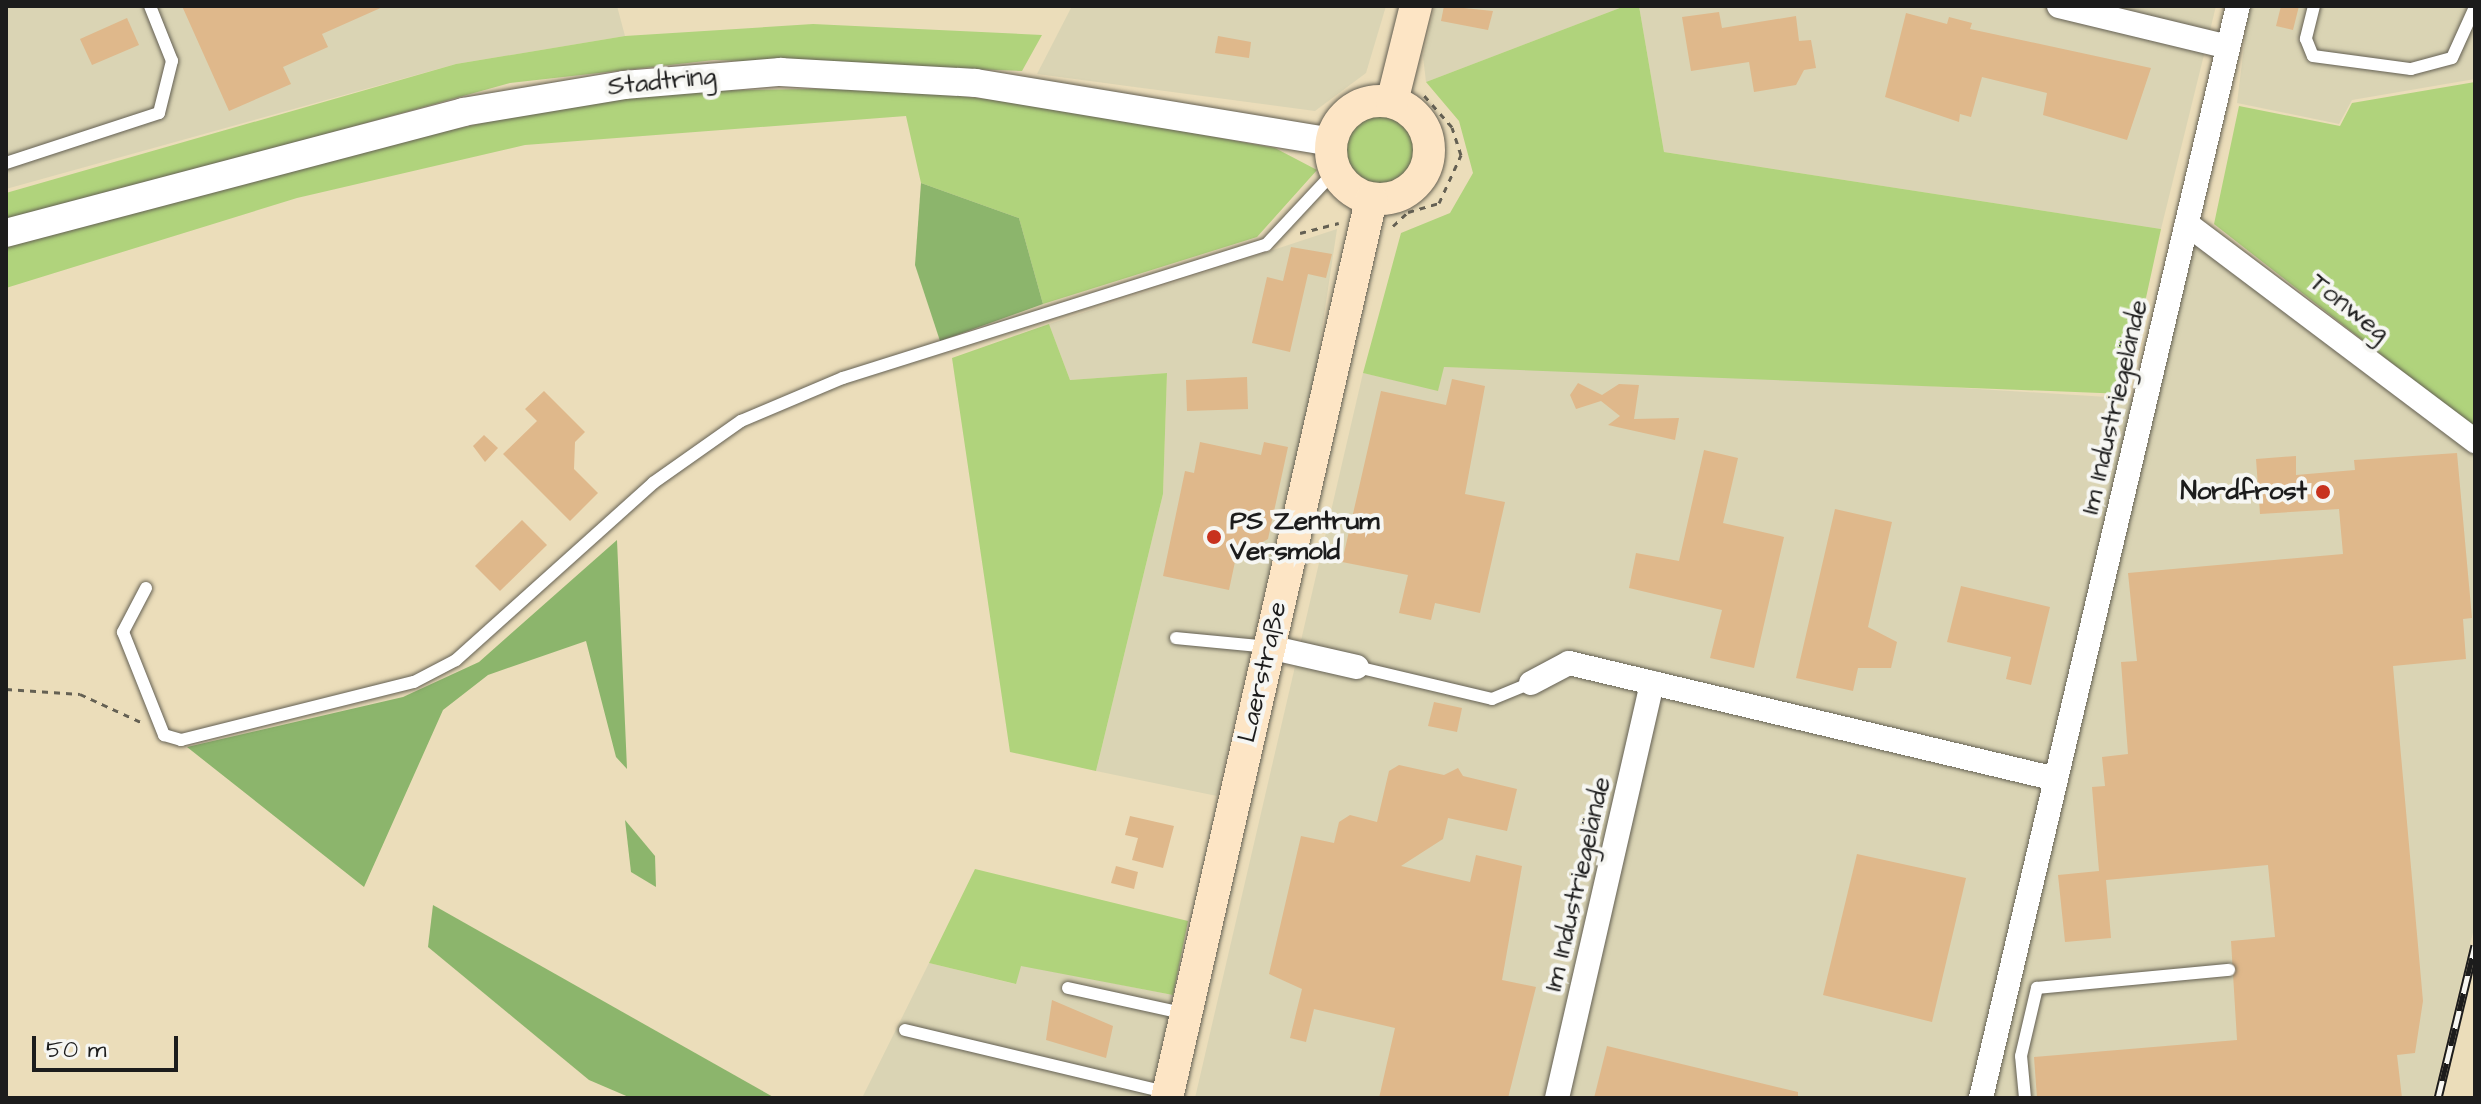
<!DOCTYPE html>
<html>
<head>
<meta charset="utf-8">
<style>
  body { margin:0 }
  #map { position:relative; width:2481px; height:1104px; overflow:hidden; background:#ebddba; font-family:"Architects Daughter",sans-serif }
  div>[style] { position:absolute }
  .built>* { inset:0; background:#dad4b4 }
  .green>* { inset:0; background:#b0d37c }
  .round { border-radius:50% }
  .forest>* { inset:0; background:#8cb56c }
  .building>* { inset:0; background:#dfb88b }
  .path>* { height:3px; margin-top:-1.5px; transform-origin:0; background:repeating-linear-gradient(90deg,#646053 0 6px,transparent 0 12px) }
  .roads { filter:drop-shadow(0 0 2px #646053) drop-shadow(0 0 2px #646053) }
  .service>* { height:12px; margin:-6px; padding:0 6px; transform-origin:6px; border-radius:6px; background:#fff }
  .minor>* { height:24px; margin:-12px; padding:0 12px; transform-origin:12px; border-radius:12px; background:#fff }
  .tertiary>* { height:28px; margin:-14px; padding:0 14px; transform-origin:14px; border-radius:14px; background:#fff }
  .secondary>* { height:32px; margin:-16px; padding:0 16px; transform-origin:16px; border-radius:16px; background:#fde5c5 }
  .secondary>.ring { margin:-16px; padding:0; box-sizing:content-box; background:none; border:32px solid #fde5c5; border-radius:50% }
  .rail>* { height:9px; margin-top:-4.5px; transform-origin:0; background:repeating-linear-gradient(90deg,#f6f6f2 0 18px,#1c1c1c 0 36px); box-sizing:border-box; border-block:2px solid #1c1c1c }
  .dots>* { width:22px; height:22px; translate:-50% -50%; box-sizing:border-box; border:4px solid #f6f6f2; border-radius:50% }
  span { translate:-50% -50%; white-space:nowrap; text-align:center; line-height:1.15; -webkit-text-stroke:8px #f6f6f2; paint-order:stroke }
  .street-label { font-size:26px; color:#1c1c1c }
  .poi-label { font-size:26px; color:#1c1c1c; font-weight:700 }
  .right { translate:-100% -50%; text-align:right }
  .left { translate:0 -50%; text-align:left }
  .frame { position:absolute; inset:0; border:8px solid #1c1c1c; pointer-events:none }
  .scale { position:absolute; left:32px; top:1036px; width:146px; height:36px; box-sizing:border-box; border:4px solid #1c1c1c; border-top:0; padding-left:10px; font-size:24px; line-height:28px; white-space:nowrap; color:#1c1c1c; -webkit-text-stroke:6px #f6f6f2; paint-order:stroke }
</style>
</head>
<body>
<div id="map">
  <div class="built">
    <div style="clip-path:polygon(6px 6px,617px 6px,625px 36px,456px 64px,6px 189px)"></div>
    <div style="clip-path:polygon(1072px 6px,1386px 6px,1366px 73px,1315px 111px,1037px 74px)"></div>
    <div style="clip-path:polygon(1435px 6px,1625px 6px,1426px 82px,1423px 56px)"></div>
    <div style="clip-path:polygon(1639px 6px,2216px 6px,2161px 229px,1664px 152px)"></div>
    <div style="clip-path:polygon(2249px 6px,2475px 6px,2475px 79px,2352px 100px,2339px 124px,2237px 103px)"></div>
    <div style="clip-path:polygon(1337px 229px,1316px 369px,1217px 796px,1096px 771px,1163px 494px,1167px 373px,1070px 380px,1049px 324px)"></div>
    <div style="clip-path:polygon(2193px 237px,2475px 448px,2475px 924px,2433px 1098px,1195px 1098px,1363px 373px,1438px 390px,1443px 367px,1770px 376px,2155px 400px)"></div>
    <div style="clip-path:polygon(929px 963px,1015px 984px,1020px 965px,1173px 995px,1150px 1098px,862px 1098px)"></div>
  </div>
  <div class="green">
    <div style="clip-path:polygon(1625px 6px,1639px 6px,1664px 152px,2161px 229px,2125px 394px,1444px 367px,1438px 391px,1363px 373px,1401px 233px,1450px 213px,1473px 173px,1459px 121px,1426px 82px)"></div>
    <div style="clip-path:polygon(813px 24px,1042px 35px,1022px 71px,714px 60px,510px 83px,6px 223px,6px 193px,456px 64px,625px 36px)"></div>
    <div style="clip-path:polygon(2475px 82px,2475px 428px,2214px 224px,2239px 106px,2340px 126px,2352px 103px)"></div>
    <div style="clip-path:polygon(884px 88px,1040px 105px,1275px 148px,1317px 170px,1257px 237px,1043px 304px,1019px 218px,921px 183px,906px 116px,525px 145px,297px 198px,6px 288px,6px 246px,392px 143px,542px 110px,684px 91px)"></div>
    <div class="round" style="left:1341px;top:109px;width:82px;height:82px"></div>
    <div style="clip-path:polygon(1049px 324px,1070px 380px,1167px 373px,1163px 494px,1096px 771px,1010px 752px,952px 358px)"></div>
    <div style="clip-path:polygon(975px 869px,1188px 921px,1173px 995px,1021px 966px,1016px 984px,929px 963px)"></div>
  </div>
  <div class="forest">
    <div style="clip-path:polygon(921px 183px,1019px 218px,1043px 304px,940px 341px,915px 265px)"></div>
    <div style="clip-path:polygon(617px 540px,627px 769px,616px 757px,586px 641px,488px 675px,443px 710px,364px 887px,187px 747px,403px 697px,479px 662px)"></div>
    <div style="clip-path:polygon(625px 820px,655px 856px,656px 887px,631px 872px)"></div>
    <div style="clip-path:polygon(433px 905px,775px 1098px,631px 1098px,589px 1080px,428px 947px)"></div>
  </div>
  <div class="building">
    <div style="clip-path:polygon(182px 6px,385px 6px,322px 34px,328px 47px,283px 67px,291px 84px,229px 111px)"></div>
    <div style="clip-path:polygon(1444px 6px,1493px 11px,1488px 30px,1441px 21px)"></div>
    <div style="clip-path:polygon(2281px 6px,2299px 6px,2293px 30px,2276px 26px)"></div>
    <div style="clip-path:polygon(1719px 12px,1722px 28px,1796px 16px,1799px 41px,1811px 40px,1816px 68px,1804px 70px,1796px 85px,1754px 92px,1749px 62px,1691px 71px,1682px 17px)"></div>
    <div style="clip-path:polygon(1906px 13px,1947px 24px,1949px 17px,1972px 23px,1970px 29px,2151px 68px,2127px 140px,2043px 115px,2047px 93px,1982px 77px,1971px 117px,1960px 114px,1959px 122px,1885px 97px)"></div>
    <div style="clip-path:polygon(127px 18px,139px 45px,92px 65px,80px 39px)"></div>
    <div style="clip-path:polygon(1218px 36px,1251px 42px,1249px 58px,1215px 53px)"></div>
    <div style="clip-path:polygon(1291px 247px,1332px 254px,1326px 278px,1308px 274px,1290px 352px,1252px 343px,1267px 277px,1283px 281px)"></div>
    <div style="clip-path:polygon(1247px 377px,1248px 409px,1187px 411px,1186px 380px)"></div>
    <div style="clip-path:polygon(1452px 379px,1485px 386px,1465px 494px,1505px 502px,1480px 613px,1435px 603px,1431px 620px,1399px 613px,1408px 575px,1342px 562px,1381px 391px,1446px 405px)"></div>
    <div style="clip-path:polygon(1578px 383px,1602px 395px,1619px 384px,1639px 385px,1634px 419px,1679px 418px,1675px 440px,1608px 425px,1620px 416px,1601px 401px,1576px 409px,1570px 395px)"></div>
    <div style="clip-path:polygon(544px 391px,585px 432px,575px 442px,574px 469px,598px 493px,570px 521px,503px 454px,537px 421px,525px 409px)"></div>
    <div style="clip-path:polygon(484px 435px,498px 448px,485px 462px,473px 446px)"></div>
    <div style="clip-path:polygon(1200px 442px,1261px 455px,1264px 442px,1288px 447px,1268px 539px,1236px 557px,1229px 590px,1163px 576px,1185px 471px,1194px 473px)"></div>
    <div style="clip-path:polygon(1704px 450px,1738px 458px,1723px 523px,1784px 537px,1754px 668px,1710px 658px,1722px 610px,1629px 588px,1636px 553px,1679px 561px)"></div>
    <div style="clip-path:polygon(2457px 453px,2472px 618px,2463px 619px,2466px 659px,2393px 666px,2423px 1001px,2415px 1053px,2397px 1055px,2402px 1098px,2037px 1098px,2034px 1057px,2237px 1040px,2231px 941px,2275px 937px,2268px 865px,2106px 880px,2111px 938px,2065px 942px,2058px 875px,2099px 871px,2092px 787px,2105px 786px,2102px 757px,2128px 754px,2121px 662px,2137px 661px,2128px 573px,2343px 554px,2339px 509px,2260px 514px,2256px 459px,2296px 456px,2296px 475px,2355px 470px,2354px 460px)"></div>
    <div style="clip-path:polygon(1835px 509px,1892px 522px,1868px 627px,1897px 642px,1891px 668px,1858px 668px,1853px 691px,1796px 678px)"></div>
    <div style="clip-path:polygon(522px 520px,547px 545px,500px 591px,475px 566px)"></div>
    <div style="clip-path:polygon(1961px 586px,2050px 607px,2031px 685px,2006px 679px,2011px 657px,1947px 642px)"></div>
    <div style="clip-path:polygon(1434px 702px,1462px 708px,1457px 732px,1428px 726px)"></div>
    <div style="clip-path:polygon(1399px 765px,1444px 775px,1458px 768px,1463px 776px,1517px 789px,1507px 831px,1448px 818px,1443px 839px,1401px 866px,1470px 882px,1476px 855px,1522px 866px,1502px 980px,1536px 987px,1508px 1098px,1379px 1098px,1395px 1028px,1314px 1009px,1306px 1042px,1290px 1038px,1302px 989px,1269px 974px,1301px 836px,1334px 843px,1339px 822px,1350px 815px,1377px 822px,1389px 771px)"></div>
    <div style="clip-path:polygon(1130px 816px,1174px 826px,1163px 868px,1132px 860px,1138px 838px,1125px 835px)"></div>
    <div style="clip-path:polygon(1857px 854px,1966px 878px,1932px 1022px,1823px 995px)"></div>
    <div style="clip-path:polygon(1116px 866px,1138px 872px,1134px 889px,1111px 883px)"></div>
    <div style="clip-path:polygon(1052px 1000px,1113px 1026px,1106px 1058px,1046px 1040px)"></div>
    <div style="clip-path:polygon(1607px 1046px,1798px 1092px,1798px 1098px,1594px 1098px)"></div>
  </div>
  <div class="path">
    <div style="left:1393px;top:226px;width:21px;rotate:-43deg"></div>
    <div style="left:1408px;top:212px;width:32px;rotate:-16deg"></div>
    <div style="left:1439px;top:203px;width:53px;rotate:-65.4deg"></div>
    <div style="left:1461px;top:155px;width:29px;rotate:-108deg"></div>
    <div style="left:1452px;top:127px;width:47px;rotate:-131.5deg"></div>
    <div style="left:1300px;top:233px;width:40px;rotate:-14.4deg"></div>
    <div style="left:6px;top:689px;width:74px;rotate:3.9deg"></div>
    <div style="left:80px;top:694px;width:69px;rotate:24.7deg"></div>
  </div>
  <div class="roads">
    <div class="service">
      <div style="left:2314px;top:6px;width:34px;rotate:104deg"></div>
      <div style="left:2306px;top:39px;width:18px;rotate:68deg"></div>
      <div style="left:2313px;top:56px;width:99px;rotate:7.6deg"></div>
      <div style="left:2411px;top:69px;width:42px;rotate:-15deg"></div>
      <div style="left:2452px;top:58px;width:56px;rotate:-65.7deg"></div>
      <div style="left:6px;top:163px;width:161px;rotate:-18.1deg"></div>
      <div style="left:159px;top:113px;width:54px;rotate:-76deg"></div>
      <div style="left:172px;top:61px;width:59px;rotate:-111.8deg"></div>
      <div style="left:146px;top:588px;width:50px;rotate:117.6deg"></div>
      <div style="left:123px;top:632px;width:111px;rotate:68.3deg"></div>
      <div style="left:164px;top:735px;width:18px;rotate:16deg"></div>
      <div style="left:181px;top:740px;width:240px;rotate:-14deg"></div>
      <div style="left:414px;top:682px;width:47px;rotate:-27.6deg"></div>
      <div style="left:456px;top:660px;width:265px;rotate:-41.9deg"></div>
      <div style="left:653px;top:483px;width:108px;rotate:-35.2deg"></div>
      <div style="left:741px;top:421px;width:111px;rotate:-22.9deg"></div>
      <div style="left:843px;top:378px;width:443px;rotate:-17.5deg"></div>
      <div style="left:1266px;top:245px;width:100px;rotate:-47deg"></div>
      <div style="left:1176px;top:638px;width:93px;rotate:5.5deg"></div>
      <div style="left:1357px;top:667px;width:139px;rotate:13.3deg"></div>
      <div style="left:1492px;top:699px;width:42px;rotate:-22.3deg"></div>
      <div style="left:1068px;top:988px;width:121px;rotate:12.4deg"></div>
      <div style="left:905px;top:1030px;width:268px;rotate:13.4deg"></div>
      <div style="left:2025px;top:1098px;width:42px;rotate:-95.4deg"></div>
      <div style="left:2021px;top:1056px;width:70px;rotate:-76.8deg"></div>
      <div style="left:2037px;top:988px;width:193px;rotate:-5.4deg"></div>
    </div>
    <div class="minor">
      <div style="left:2059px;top:6px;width:174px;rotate:13.6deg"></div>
      <div style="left:2187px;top:224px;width:361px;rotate:37deg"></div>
      <div style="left:1269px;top:647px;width:90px;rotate:12.8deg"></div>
      <div style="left:1531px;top:683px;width:43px;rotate:-27.8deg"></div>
      <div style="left:1569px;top:663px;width:500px;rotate:13.4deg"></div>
      <div style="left:1557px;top:1098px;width:426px;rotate:-77.1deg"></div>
      <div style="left:1981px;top:1098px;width:1122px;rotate:-76.76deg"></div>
    </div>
    <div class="tertiary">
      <div style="left:6px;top:233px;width:473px;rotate:-14.8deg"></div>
      <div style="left:463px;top:112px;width:163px;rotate:-9.5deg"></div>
      <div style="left:624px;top:85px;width:157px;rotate:-4.8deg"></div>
      <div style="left:780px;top:72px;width:196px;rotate:3.2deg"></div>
      <div style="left:976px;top:83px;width:360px;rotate:9.4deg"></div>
    </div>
    <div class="secondary">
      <div class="ring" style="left:1331px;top:101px;width:66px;height:66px"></div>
      <div style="left:1392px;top:102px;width:99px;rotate:-76deg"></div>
      <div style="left:1167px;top:1098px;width:921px;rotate:-77.2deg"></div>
    </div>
  </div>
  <div class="rail">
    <div style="left:2438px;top:1098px;width:157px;rotate:-76.4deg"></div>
  </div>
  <div class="dots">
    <div style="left:2323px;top:492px;background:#c8321e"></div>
    <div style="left:1214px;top:537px;background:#c8321e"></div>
  </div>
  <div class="street-label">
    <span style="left:662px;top:82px;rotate:-6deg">Stadtring</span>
    <span style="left:2349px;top:308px;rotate:38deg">Tonweg</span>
    <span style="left:2115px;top:407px;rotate:-77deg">Im Industriegelände</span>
    <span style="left:1263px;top:672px;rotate:-77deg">Laerstraße</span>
    <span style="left:1578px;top:884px;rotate:-77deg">Im Industriegelände</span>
  </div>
  <div class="poi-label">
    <span class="right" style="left:2307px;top:492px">Nordfrost</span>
    <span class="left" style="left:1230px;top:537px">PS Zentrum<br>Versmold</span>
  </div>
  <div class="frame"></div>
  <div class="scale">50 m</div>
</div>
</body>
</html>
